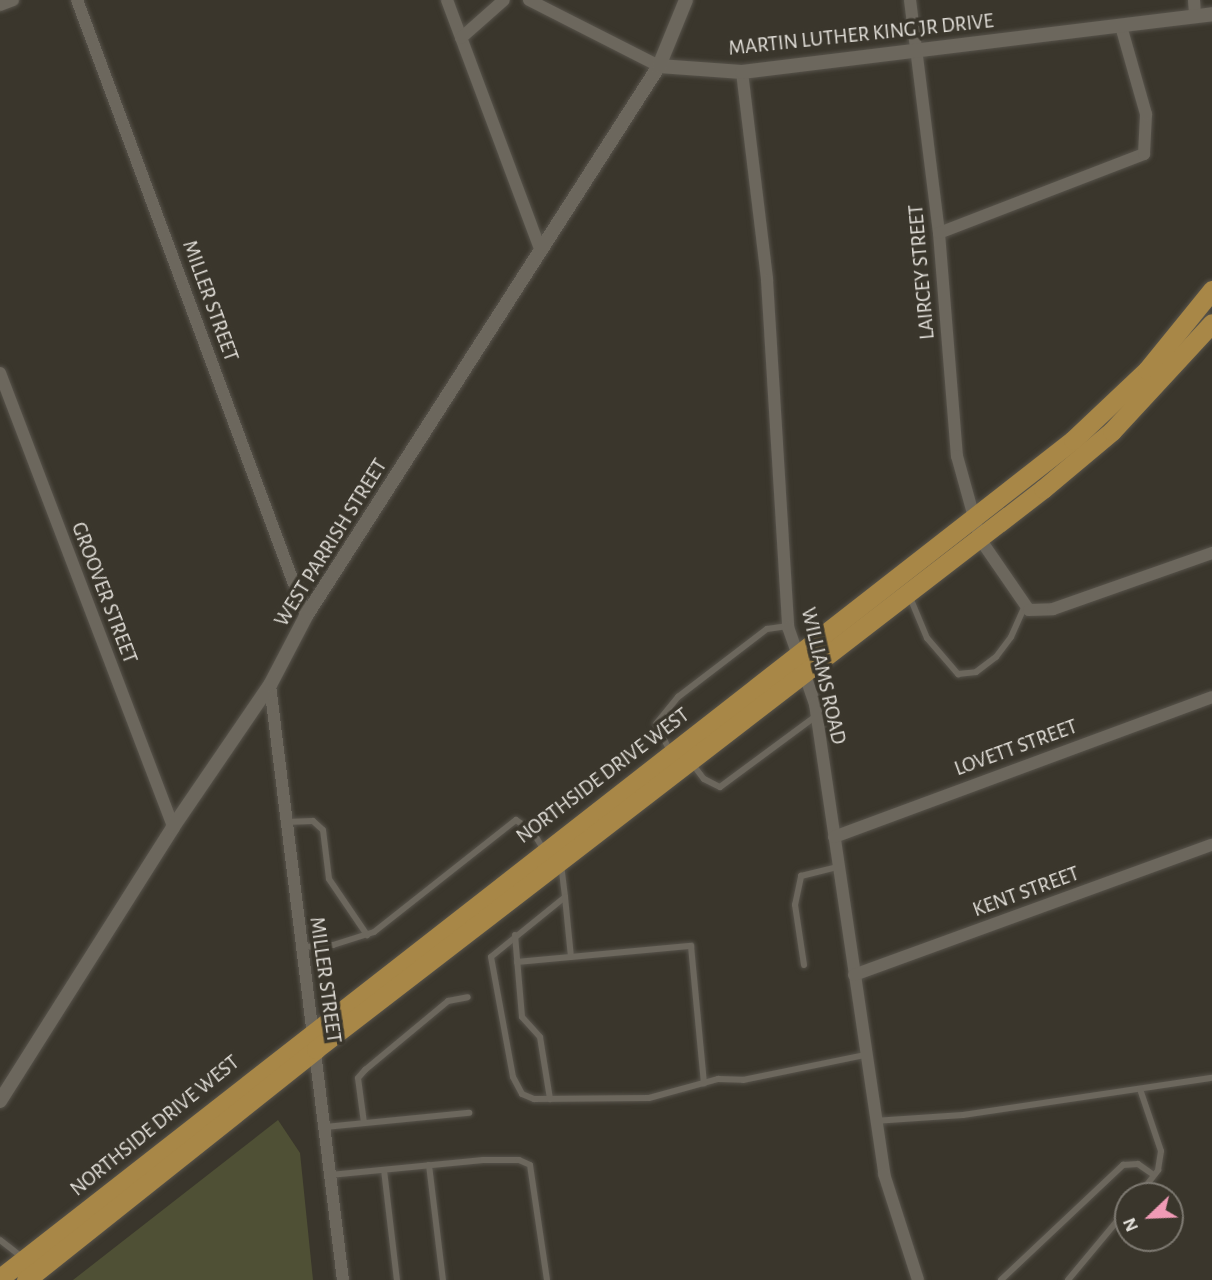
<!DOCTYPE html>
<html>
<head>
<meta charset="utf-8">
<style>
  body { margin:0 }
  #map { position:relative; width:1212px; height:1280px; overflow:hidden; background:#3a362c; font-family:"Alegreya Sans",sans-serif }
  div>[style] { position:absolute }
  .green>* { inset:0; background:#4f5035 }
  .roads { filter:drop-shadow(0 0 2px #57534b) drop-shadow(0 0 2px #57534b) }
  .service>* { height:6px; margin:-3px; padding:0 3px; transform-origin:3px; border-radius:3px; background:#6c675d }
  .minor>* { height:12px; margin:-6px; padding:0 6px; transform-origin:6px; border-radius:6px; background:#6c675d }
  .tertiary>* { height:14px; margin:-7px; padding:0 7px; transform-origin:7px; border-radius:7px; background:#6c675d }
  .primary>* { height:19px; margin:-9.5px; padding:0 9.5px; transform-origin:9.5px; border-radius:9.5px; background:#a88747 }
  span { translate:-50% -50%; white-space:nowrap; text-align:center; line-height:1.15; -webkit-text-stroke:7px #3a362c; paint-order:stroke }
  .street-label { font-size:21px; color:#e1ded8 }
  .north { position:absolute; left:1114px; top:1182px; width:70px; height:70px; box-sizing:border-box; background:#3a362c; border:2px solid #7d7971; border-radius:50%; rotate:247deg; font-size:19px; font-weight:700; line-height:28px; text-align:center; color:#e1ded8 }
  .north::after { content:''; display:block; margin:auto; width:24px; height:32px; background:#f09ab6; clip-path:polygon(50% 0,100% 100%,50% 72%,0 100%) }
</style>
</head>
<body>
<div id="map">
  <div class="green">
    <div style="clip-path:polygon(278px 1120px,300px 1153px,313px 1280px,73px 1280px)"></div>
  </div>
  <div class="roads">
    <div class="service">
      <div style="left:909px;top:595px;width:47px;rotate:67.3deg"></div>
      <div style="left:927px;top:638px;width:48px;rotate:49.3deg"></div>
      <div style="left:958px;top:674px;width:18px;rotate:-6deg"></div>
      <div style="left:976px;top:672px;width:25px;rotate:-37deg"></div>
      <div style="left:996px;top:657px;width:25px;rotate:-53deg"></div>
      <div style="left:1011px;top:637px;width:35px;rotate:-66deg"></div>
      <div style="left:670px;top:751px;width:30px;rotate:-117deg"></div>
      <div style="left:656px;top:724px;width:35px;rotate:-51deg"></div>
      <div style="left:678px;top:697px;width:112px;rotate:-37.4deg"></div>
      <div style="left:767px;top:629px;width:21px;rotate:-8deg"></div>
      <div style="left:691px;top:762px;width:21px;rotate:53deg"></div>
      <div style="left:704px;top:779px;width:18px;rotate:27deg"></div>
      <div style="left:720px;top:787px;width:119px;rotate:-36.5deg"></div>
      <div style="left:286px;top:822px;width:27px;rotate:-2deg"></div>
      <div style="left:313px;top:821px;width:13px;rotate:42deg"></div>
      <div style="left:323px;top:830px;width:49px;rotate:83deg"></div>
      <div style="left:329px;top:879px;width:68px;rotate:55.8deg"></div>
      <div style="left:561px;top:864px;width:33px;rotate:83deg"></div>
      <div style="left:565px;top:897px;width:95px;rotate:141deg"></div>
      <div style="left:491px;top:957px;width:122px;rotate:79.6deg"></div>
      <div style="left:513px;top:1077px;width:19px;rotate:62deg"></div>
      <div style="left:522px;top:1094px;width:13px;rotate:23deg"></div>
      <div style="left:534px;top:1099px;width:115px;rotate:-0.5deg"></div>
      <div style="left:649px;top:1098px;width:72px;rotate:-15.4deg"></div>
      <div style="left:718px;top:1079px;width:25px;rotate:2deg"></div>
      <div style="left:743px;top:1080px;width:125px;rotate:-11.6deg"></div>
      <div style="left:565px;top:897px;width:60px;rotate:84.3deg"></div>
      <div style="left:515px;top:935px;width:82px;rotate:85.1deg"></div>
      <div style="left:522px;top:1017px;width:27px;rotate:48deg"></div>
      <div style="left:540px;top:1037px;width:63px;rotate:80.8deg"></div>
      <div style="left:303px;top:947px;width:30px;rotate:-4deg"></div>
      <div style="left:333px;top:945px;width:43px;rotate:-17.6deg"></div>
      <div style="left:374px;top:932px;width:181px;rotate:-38.3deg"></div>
      <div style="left:516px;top:820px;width:21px;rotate:35deg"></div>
      <div style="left:533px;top:832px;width:21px;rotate:59deg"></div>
      <div style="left:517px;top:962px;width:175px;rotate:-5.3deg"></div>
      <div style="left:691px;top:946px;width:138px;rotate:84.6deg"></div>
      <div style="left:804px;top:965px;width:61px;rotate:-98.5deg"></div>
      <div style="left:795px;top:905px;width:30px;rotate:-78deg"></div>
      <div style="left:801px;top:876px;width:38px;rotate:-14deg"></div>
      <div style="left:874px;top:1121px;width:89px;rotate:-3.9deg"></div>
      <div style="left:963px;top:1115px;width:252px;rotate:-8.5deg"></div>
      <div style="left:364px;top:1123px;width:45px;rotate:-97.6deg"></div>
      <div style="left:358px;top:1078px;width:11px;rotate:-49deg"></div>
      <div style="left:365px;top:1070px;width:108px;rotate:-39.7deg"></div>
      <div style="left:448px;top:1001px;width:20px;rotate:-11deg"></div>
      <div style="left:325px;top:1127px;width:145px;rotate:-5.6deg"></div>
      <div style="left:429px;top:1165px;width:116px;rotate:83.1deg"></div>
      <div style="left:384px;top:1170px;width:111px;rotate:83.3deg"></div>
      <div style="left:330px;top:1175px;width:154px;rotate:-5.6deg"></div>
      <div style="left:483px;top:1160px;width:36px"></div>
      <div style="left:519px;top:1160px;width:12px;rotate:24deg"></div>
      <div style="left:530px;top:1165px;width:116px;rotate:81.6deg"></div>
      <div style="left:1138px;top:1196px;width:33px;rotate:-52deg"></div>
      <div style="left:1158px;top:1170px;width:19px;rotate:-81deg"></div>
      <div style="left:1161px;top:1151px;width:65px;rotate:-108.7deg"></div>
      <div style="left:0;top:1240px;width:29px;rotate:38deg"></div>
      <div style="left:1001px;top:1280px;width:168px;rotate:-43.3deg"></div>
      <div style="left:1123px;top:1165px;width:15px;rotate:-4deg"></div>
      <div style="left:1138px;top:1164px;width:19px;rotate:35deg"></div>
      <div style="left:1068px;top:1280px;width:94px;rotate:-50.2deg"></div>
    </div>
    <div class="minor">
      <div style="left:77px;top:0;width:657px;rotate:69.61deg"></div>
      <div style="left:447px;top:0;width:268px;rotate:69.5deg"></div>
      <div style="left:529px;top:0;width:146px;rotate:26.9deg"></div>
      <div style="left:910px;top:0;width:235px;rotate:82.9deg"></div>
      <div style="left:939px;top:233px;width:224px;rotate:85.4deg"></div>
      <div style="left:957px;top:456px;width:86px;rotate:74.5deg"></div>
      <div style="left:980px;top:539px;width:86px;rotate:55.4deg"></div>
      <div style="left:1029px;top:610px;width:24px;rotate:-2deg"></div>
      <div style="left:1053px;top:609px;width:169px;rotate:-19.4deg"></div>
      <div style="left:1194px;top:0;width:16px;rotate:86deg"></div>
      <div style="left:0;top:5px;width:14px;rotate:-21deg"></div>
      <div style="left:461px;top:38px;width:57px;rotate:-41.5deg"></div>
      <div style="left:742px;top:72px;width:209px;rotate:83.1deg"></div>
      <div style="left:767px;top:280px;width:348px;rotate:86.5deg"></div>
      <div style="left:788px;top:627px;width:82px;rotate:70.7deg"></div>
      <div style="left:815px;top:704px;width:475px;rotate:81.6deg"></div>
      <div style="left:884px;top:1174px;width:111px;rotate:72.2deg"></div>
      <div style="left:939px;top:233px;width:220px;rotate:-21.1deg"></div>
      <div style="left:1144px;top:154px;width:40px;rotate:-87.1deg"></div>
      <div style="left:1146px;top:114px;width:91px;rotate:-105.9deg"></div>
      <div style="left:0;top:373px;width:486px;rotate:69.1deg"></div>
      <div style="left:270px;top:685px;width:599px;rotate:83.01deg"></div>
      <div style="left:834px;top:837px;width:403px;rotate:-20.3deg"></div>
      <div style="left:854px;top:975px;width:381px;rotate:-20deg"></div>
    </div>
    <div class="tertiary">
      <div style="left:659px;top:66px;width:83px;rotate:4.1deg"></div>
      <div style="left:742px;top:72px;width:474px;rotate:-7deg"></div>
      <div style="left:0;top:1101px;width:324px;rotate:-57.7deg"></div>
      <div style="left:173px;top:827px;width:172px;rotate:-55.7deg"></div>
      <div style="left:270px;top:685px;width:78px;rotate:-62.4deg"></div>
      <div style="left:306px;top:616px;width:654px;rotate:-57.31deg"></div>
      <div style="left:659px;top:66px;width:71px;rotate:-67.8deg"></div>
    </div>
    <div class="primary">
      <div style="left:0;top:1278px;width:1361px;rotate:-37.99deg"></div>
      <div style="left:1073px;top:440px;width:102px;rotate:-43.4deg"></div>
      <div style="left:1147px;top:370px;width:103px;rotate:-50.9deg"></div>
      <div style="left:26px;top:1280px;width:371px;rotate:-38.5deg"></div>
      <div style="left:316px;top:1049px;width:918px;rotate:-37.61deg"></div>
      <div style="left:1043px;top:489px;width:90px;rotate:-40deg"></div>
      <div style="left:1112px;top:431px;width:147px;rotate:-47.2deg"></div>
    </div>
  </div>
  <div class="street-label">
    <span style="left:861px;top:35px;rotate:-6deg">MARTIN LUTHER KING JR DRIVE</span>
    <span style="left:922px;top:272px;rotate:-95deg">LAIRCEY STREET</span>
    <span style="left:210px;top:301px;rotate:70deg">MILLER STREET</span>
    <span style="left:331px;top:543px;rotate:-58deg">WEST PARRISH STREET</span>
    <span style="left:104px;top:593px;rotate:69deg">GROOVER STREET</span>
    <span style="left:823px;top:676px;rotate:77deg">WILLIAMS ROAD</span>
    <span style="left:1016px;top:748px;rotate:-20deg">LOVETT STREET</span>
    <span style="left:603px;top:776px;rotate:-37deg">NORTHSIDE DRIVE WEST</span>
    <span style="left:1026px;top:892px;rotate:-20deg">KENT STREET</span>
    <span style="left:325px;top:980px;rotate:82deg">MILLER STREET</span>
    <span style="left:155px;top:1126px;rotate:-39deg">NORTHSIDE DRIVE WEST</span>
  </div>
  <div class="north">N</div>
</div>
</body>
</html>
